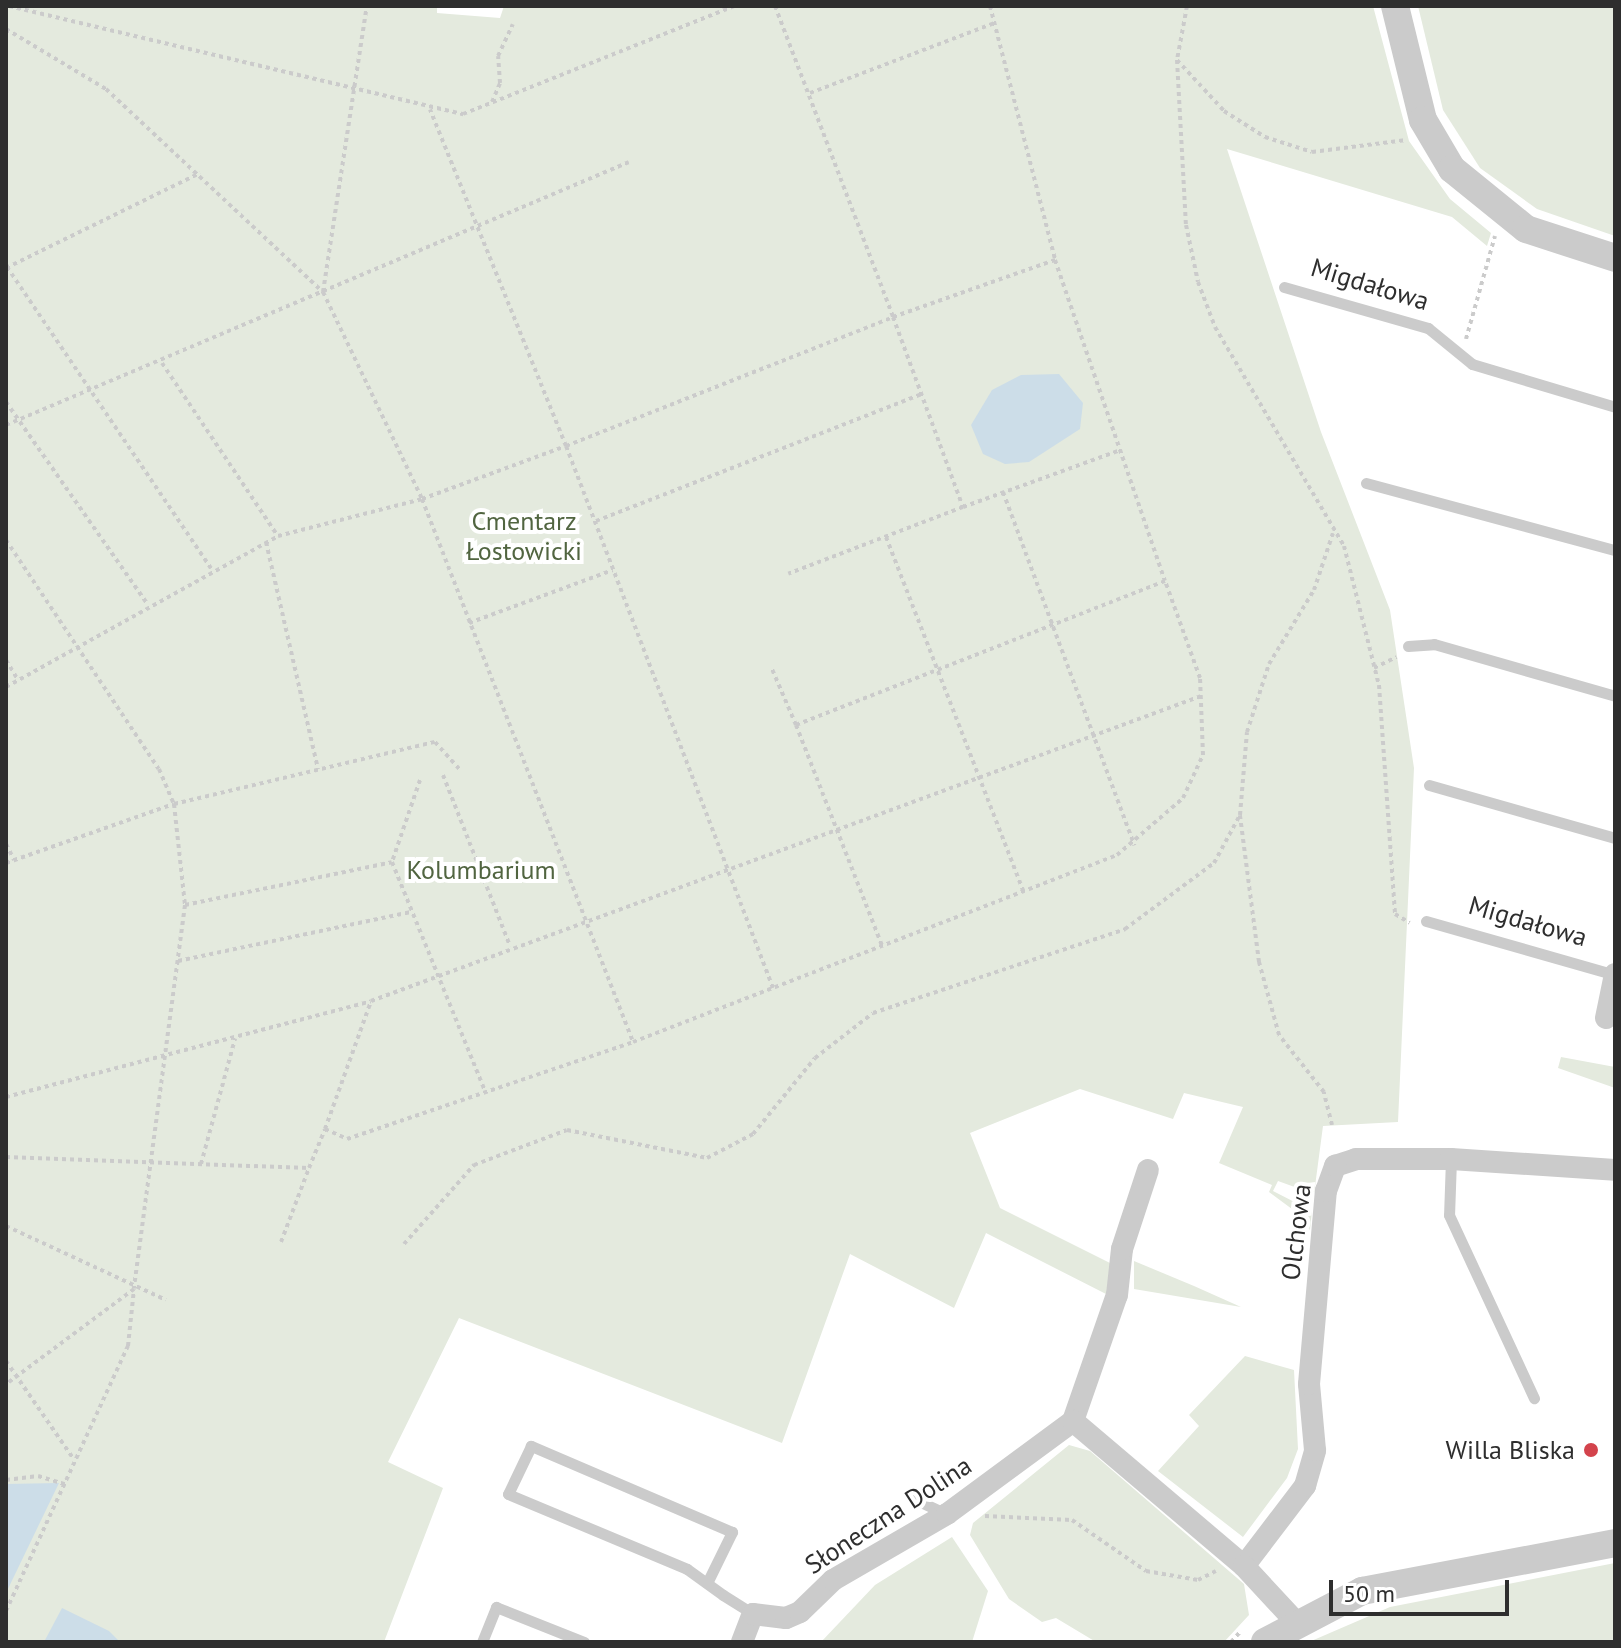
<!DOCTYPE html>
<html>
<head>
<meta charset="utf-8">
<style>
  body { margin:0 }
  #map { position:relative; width:1621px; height:1648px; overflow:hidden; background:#fff; font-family:"PT Sans",sans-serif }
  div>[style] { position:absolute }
  .green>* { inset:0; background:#e4eade }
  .water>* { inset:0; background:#ccdde8 }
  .path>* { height:4px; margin-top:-2px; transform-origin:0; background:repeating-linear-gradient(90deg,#cbcbcb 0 4px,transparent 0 8px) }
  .service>* { height:11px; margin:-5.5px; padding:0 5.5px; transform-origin:5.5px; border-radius:5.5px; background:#cbcbcb }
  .minor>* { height:22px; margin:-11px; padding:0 11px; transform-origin:11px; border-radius:11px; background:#cbcbcb }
  .tertiary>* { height:28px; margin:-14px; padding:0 14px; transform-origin:14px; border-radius:14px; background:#cbcbcb }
  .dots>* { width:22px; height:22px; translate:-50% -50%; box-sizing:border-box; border:4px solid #fff; border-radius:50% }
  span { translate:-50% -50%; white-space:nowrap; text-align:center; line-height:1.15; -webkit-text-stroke:8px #fff; paint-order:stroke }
  .street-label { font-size:26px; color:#2e2e2e }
  .park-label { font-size:26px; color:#516540 }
  .poi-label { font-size:26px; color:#2e2e2e }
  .right { translate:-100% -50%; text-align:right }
  .frame { position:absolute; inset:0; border:8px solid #2e2e2e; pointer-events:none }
  .scale { position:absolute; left:1329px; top:1580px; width:180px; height:36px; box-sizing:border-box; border:4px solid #2e2e2e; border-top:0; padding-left:10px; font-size:24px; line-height:28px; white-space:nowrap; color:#2e2e2e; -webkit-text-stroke:6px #fff; paint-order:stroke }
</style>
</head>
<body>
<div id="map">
  <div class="green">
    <div style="clip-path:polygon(6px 6px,437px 6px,437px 13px,500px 18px,504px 6px,1373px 6px,1409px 141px,1450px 199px,1491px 233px,1487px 246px,1452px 217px,1227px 149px,1321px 432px,1390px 610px,1414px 768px,1398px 1122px,1323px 1126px,1314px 1194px,1278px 1181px,1273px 1191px,1312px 1211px,1310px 1230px,1292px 1222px,1296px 1212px,1269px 1192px,1272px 1185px,1219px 1163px,1243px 1107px,1184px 1093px,1173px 1119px,1080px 1089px,970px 1133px,1000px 1208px,1114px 1265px,1108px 1295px,986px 1233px,954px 1308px,850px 1254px,782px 1443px,459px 1318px,388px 1462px,443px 1488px,384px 1642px,6px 1642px)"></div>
    <div style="clip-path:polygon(1418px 6px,1615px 6px,1615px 236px,1537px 209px,1480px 168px,1443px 110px)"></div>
    <div style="clip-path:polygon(1561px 1057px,1615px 1067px,1615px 1088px,1558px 1068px)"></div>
    <div style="clip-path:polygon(1134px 1261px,1194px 1286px,1241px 1307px,1134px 1289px)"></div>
    <div style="clip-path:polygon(1245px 1356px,1294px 1370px,1298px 1449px,1287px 1478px,1243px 1537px,1158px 1471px,1199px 1426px,1189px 1415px)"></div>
    <div style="clip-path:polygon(1069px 1445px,1090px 1451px,1244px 1584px,1249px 1615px,1224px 1642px,1096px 1642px,1056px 1618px,1042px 1622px,1009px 1599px,970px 1535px,973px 1523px)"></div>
    <div style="clip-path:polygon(952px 1537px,988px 1591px,972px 1642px,821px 1642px,875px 1585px)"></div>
    <div style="clip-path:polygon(1615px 1563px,1615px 1642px,1309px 1642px,1390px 1607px)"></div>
  </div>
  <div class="water">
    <div style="clip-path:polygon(1059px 374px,1083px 403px,1080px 429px,1029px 462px,1005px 464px,983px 454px,971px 425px,992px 390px,1021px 375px)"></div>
    <div style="clip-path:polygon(59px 1483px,6px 1593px,6px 1484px)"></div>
    <div style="clip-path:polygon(62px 1608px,109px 1631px,120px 1642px,44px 1642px)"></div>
  </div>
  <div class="path">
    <div style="left:9px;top:6px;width:467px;rotate:13.4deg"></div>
    <div style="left:463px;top:114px;width:293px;rotate:-21.7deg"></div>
    <div style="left:775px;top:6px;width:333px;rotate:69.2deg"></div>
    <div style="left:893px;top:317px;width:172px;rotate:-19.4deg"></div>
    <div style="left:990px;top:6px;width:262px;rotate:75.6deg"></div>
    <div style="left:1055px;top:260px;width:339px;rotate:71.1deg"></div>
    <div style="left:1187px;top:6px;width:55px;rotate:100.5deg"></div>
    <div style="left:1177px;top:60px;width:165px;rotate:86.9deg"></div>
    <div style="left:1186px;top:225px;width:58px;rotate:78.1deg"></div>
    <div style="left:1198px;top:282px;width:48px;rotate:69.3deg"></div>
    <div style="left:1215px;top:327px;width:254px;rotate:59.5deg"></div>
    <div style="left:1344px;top:546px;width:143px;rotate:75.9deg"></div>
    <div style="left:1379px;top:685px;width:230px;rotate:86deg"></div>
    <div style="left:1395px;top:914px;width:17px;rotate:31deg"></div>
    <div style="left:6px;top:29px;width:117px;rotate:31deg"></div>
    <div style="left:106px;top:89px;width:297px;rotate:43.1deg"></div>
    <div style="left:323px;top:292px;width:229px;rotate:64.4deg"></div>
    <div style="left:422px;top:499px;width:583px;rotate:68.76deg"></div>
    <div style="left:1177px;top:60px;width:69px;rotate:47.3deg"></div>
    <div style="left:1224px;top:111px;width:49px;rotate:32.4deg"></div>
    <div style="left:1265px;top:137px;width:49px;rotate:17.7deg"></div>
    <div style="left:1312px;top:152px;width:95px;rotate:-7.3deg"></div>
    <div style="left:810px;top:93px;width:197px;rotate:-20.8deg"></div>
    <div style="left:492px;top:102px;width:21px;rotate:-67deg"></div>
    <div style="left:500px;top:83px;width:27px;rotate:-94deg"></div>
    <div style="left:498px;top:56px;width:35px;rotate:-65deg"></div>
    <div style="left:7px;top:267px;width:364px;rotate:55.9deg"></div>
    <div style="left:6px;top:268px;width:216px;rotate:-26.1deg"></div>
    <div style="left:323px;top:292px;width:289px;rotate:-81.3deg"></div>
    <div style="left:1466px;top:339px;width:107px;rotate:-74.3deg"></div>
    <div style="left:162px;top:363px;width:208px;rotate:56.2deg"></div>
    <div style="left:6px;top:402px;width:246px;rotate:55deg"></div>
    <div style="left:6px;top:425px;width:676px;rotate:-22.89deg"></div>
    <div style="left:1003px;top:492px;width:377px;rotate:69.6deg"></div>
    <div style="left:963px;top:507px;width:165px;rotate:-19.9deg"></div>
    <div style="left:596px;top:521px;width:350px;rotate:-21.3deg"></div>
    <div style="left:886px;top:537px;width:381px;rotate:68.8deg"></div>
    <div style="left:6px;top:540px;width:275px;rotate:56.3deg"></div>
    <div style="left:159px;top:769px;width:38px;rotate:67deg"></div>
    <div style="left:174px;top:804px;width:102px;rotate:83.8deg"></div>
    <div style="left:185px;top:905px;width:387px;rotate:97.6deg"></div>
    <div style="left:134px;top:1289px;width:159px;rotate:143.4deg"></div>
    <div style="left:266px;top:542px;width:233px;rotate:77.1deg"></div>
    <div style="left:469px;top:623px;width:153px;rotate:-20.2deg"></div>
    <div style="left:6px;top:660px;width:23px;rotate:59deg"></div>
    <div style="left:1374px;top:668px;width:25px;rotate:-26deg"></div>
    <div style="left:6px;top:687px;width:311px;rotate:-29deg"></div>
    <div style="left:278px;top:536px;width:149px;rotate:-14.4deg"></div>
    <div style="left:422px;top:499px;width:153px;rotate:-20.2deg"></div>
    <div style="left:566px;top:446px;width:363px;rotate:-112deg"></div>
    <div style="left:796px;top:725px;width:239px;rotate:68.7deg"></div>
    <div style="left:443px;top:775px;width:184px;rotate:68.6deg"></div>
    <div style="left:420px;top:780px;width:87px;rotate:108.9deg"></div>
    <div style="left:392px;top:862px;width:245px;rotate:67.9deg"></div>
    <div style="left:6px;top:844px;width:18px;rotate:63deg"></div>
    <div style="left:6px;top:863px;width:178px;rotate:-19.4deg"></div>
    <div style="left:174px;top:804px;width:268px;rotate:-13.4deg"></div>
    <div style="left:435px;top:742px;width:38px;rotate:48deg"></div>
    <div style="left:185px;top:905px;width:211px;rotate:-11.7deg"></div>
    <div style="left:178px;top:961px;width:238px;rotate:-11.9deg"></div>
    <div style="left:773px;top:988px;width:580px;rotate:-110.9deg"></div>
    <div style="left:566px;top:446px;width:352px;rotate:-21.5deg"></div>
    <div style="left:893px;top:317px;width:202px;rotate:69.8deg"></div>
    <div style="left:963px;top:507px;width:187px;rotate:159.1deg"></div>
    <div style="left:6px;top:1097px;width:377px;rotate:-14.7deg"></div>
    <div style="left:371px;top:1001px;width:887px;rotate:-20.17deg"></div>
    <div style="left:1332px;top:1125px;width:34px;rotate:-104deg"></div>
    <div style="left:1324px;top:1092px;width:73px;rotate:-128.3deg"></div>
    <div style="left:1279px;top:1035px;width:76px;rotate:-105.3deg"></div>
    <div style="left:1259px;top:962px;width:148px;rotate:-97.4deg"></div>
    <div style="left:1240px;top:815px;width:83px;rotate:-85.2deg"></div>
    <div style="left:1247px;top:732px;width:71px;rotate:-72.1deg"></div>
    <div style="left:1269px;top:664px;width:87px;rotate:-58.7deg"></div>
    <div style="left:1314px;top:590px;width:60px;rotate:-71.6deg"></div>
    <div style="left:325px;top:1129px;width:136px;rotate:-70.2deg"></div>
    <div style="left:6px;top:1157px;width:303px;rotate:2.1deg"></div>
    <div style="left:309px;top:1168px;width:42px;rotate:-67.7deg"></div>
    <div style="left:325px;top:1129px;width:24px;rotate:24deg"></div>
    <div style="left:347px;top:1139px;width:302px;rotate:-18.7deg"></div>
    <div style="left:633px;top:1042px;width:519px;rotate:-21.12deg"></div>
    <div style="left:1117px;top:855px;width:87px;rotate:-40.8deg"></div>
    <div style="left:1183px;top:798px;width:47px;rotate:-65.1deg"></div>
    <div style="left:1203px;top:755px;width:77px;rotate:-92.2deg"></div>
    <div style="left:1200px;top:678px;width:103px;rotate:-109.8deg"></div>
    <div style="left:1165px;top:581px;width:396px;rotate:158.7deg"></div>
    <div style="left:796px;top:725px;width:61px;rotate:-113.2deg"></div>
    <div style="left:201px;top:1164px;width:130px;rotate:-74.8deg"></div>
    <div style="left:6px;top:1226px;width:176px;rotate:24.8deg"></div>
    <div style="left:281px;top:1242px;width:79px;rotate:-69.3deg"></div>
    <div style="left:404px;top:1244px;width:106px;rotate:-48.5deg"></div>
    <div style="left:474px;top:1165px;width:99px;rotate:-20.6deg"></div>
    <div style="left:567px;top:1130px;width:143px;rotate:11.3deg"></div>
    <div style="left:707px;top:1158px;width:52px;rotate:-27.6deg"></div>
    <div style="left:753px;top:1134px;width:98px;rotate:-50.8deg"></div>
    <div style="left:815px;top:1058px;width:73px;rotate:-37.8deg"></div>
    <div style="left:873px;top:1013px;width:266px;rotate:-18.4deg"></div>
    <div style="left:1125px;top:929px;width:111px;rotate:-36.6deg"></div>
    <div style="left:1214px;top:863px;width:55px;rotate:-61.6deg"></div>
    <div style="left:6px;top:1361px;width:118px;rotate:55.4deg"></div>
    <div style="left:6px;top:1480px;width:32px;rotate:-7deg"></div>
    <div style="left:38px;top:1476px;width:28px;rotate:17deg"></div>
    <div style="left:985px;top:1516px;width:87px;rotate:2.6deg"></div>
    <div style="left:1072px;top:1520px;width:90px;rotate:34.6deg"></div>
    <div style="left:1146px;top:1571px;width:53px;rotate:9.8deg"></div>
    <div style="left:1198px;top:1580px;width:20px;rotate:-27deg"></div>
    <div style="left:6px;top:1611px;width:292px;rotate:-65.3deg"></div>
    <div style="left:128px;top:1346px;width:57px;rotate:-84deg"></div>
    <div style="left:1231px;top:1642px;width:13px;rotate:-48deg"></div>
  </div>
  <div class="service">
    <div style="left:1284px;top:287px;width:150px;rotate:15.9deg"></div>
    <div style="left:1428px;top:328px;width:57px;rotate:39.3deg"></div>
    <div style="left:1472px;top:364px;width:149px;rotate:16.7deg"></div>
    <div style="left:1366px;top:483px;width:258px;rotate:15.1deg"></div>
    <div style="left:1408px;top:646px;width:26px;rotate:-4deg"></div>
    <div style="left:1434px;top:644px;width:188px;rotate:16deg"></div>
    <div style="left:1429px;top:785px;width:193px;rotate:15.9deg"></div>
    <div style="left:1426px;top:921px;width:197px;rotate:15.9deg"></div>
    <div style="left:1451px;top:1159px;width:56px;rotate:92deg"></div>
    <div style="left:1449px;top:1215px;width:202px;rotate:65.1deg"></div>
    <div style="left:912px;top:1498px;width:38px;rotate:25deg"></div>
    <div style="left:707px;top:1583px;width:57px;rotate:-63.9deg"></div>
    <div style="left:732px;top:1532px;width:219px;rotate:-156.8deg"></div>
    <div style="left:531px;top:1446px;width:53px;rotate:115.6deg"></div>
    <div style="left:508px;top:1494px;width:194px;rotate:22.7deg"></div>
    <div style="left:687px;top:1569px;width:44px;rotate:35.8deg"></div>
    <div style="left:723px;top:1595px;width:36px;rotate:32deg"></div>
    <div style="left:482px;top:1642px;width:38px;rotate:-68deg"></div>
    <div style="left:496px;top:1607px;width:95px;rotate:21.7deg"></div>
  </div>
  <div class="minor">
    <div style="left:1606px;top:1018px;width:45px;rotate:-78.4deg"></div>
    <div style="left:1073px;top:1421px;width:133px;rotate:-70.8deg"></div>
    <div style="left:1117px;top:1295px;width:46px;rotate:-83.8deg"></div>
    <div style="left:1122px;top:1249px;width:83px;rotate:-71.8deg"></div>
    <div style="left:1244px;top:1566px;width:101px;rotate:-52.7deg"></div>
    <div style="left:1305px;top:1486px;width:37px;rotate:-74deg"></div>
    <div style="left:1315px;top:1450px;width:66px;rotate:-95.2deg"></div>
    <div style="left:1309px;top:1384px;width:194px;rotate:-85deg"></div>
    <div style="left:1326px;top:1191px;width:27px;rotate:-70deg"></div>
    <div style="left:1335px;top:1166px;width:22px;rotate:-18deg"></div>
    <div style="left:1356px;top:1159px;width:95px"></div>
    <div style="left:1451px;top:1159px;width:164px;rotate:3.8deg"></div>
    <div style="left:742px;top:1642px;width:30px;rotate:-69deg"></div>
    <div style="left:753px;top:1614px;width:33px;rotate:7deg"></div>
    <div style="left:786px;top:1618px;width:15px;rotate:-23deg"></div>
    <div style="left:800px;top:1612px;width:46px;rotate:-44.1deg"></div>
    <div style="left:833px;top:1580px;width:132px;rotate:-30.1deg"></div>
    <div style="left:947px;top:1514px;width:157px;rotate:-36.4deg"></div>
    <div style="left:1073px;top:1421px;width:224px;rotate:40.3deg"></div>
    <div style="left:1244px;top:1566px;width:75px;rotate:47.2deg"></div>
  </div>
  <div class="tertiary">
    <div style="left:1395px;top:6px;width:117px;rotate:76.2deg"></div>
    <div style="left:1423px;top:120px;width:57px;rotate:59.4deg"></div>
    <div style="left:1452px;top:169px;width:95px;rotate:39deg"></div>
    <div style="left:1526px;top:229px;width:94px;rotate:18deg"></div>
    <div style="left:1265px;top:1642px;width:110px;rotate:-27.7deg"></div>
    <div style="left:1362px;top:1591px;width:258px;rotate:-10.7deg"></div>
  </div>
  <div class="dots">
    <div style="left:1591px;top:1450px;background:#d3434c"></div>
  </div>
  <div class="street-label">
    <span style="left:1370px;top:284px;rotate:17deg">Migdałowa</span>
    <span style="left:1528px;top:921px;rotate:16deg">Migdałowa</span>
    <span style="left:1296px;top:1232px;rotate:-83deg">Olchowa</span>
    <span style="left:888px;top:1515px;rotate:-33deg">Słoneczna Dolina</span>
  </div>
  <div class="park-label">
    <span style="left:524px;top:536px">Cmentarz<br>Łostowicki</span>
    <span style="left:481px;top:870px">Kolumbarium</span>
  </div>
  <div class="poi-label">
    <span class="right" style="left:1575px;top:1450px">Willa Bliska</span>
  </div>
  <div class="frame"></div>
  <div class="scale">50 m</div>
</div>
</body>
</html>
